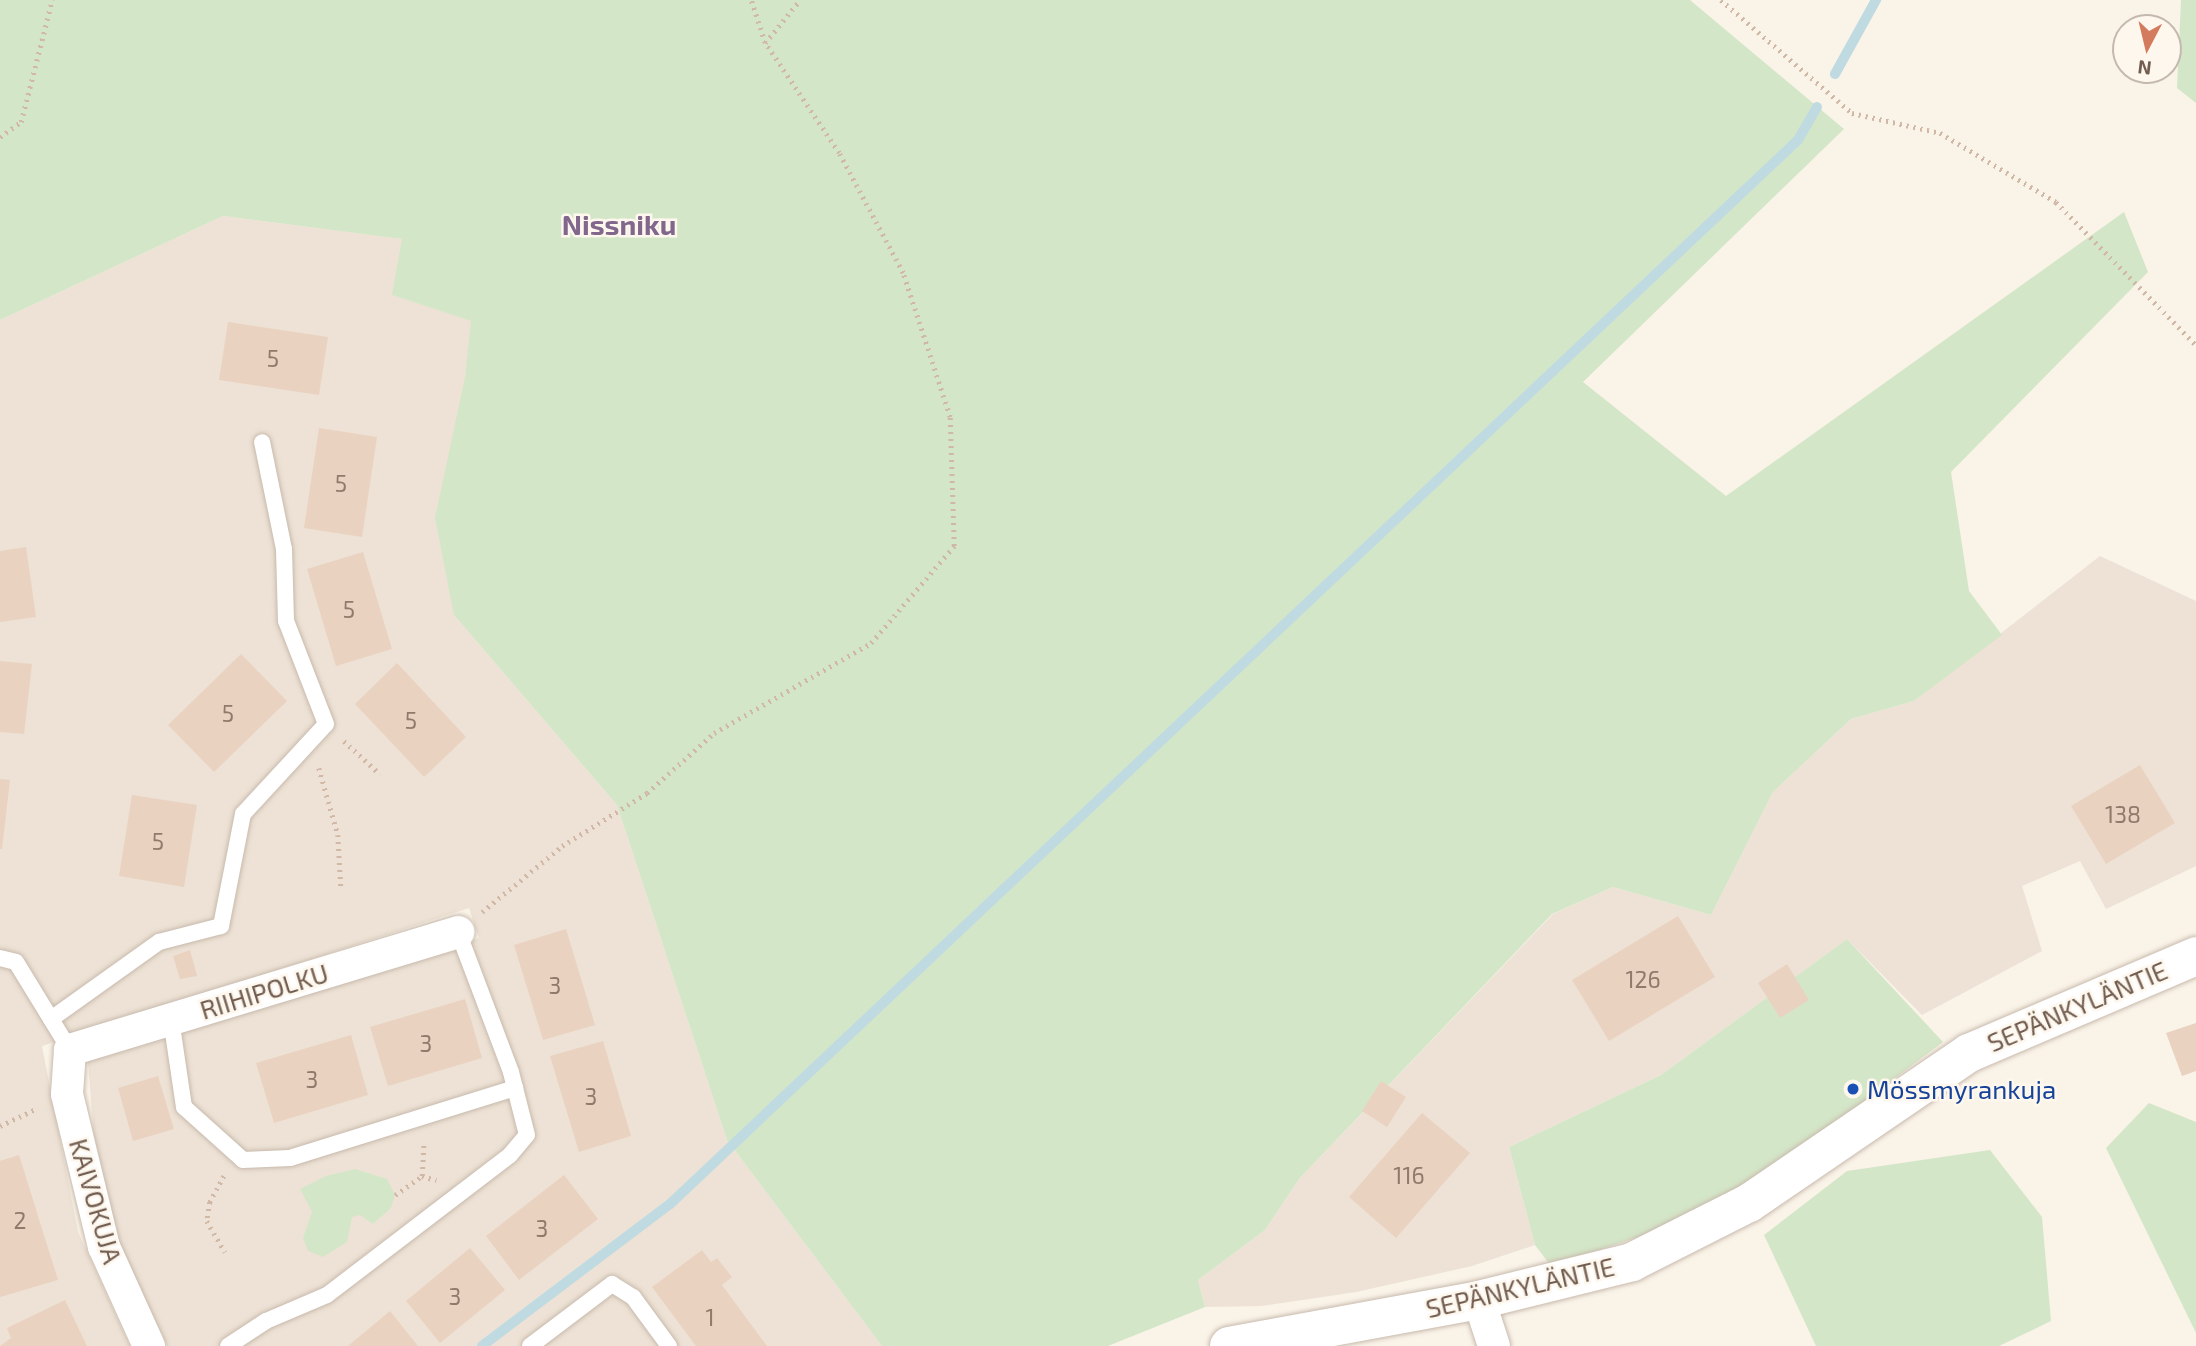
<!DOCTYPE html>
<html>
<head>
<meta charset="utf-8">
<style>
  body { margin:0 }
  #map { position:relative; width:2196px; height:1346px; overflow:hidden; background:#faf3e8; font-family:"Exo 2",sans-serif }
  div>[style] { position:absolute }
  .residential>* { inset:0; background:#ede2d5 }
  .green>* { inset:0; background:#d4e6c8 }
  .stream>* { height:10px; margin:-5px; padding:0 5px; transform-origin:5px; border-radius:5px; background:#bfdbe1 }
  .building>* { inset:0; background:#ead2c1 }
  .path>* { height:4.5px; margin-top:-2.25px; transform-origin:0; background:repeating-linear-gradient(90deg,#d1b8a6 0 2px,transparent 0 7px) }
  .roads { filter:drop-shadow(0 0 2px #c8baad) drop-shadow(0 0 2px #c8baad) }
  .service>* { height:16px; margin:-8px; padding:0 8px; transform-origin:8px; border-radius:8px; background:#fff }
  .minor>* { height:32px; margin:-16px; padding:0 16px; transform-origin:16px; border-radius:16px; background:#fff }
  .tertiary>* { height:38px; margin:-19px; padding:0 19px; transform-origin:19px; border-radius:19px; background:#fff }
  .dots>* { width:19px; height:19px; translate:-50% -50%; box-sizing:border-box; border:4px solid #fdf7ee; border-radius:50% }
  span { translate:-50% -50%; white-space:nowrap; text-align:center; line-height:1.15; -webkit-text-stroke:5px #fdf7ee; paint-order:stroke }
  .number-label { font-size:23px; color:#8f7a6c }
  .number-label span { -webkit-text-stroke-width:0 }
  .street-label { font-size:26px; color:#715c4f }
  .transit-label { font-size:26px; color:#164399 }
  .left { translate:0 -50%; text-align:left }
  .neighbourhood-label { font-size:28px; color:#81678c; font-weight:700 }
  .north { position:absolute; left:2112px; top:14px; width:70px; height:70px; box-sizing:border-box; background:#fdf7ee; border:2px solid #c5b9ae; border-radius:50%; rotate:187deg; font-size:19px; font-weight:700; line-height:28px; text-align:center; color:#715c4f }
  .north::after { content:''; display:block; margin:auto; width:24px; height:32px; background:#d47a5d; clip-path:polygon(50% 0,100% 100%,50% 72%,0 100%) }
</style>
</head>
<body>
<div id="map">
  <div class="residential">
    <div style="clip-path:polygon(223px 216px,403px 239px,393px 295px,472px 321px,465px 377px,454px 615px,617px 805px,727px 1140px,882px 1346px,167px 1346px,116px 1238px,95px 1152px,88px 1061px,479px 938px,469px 908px,42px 1046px,78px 1232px,130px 1346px,0 1346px,0 320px)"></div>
    <div style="clip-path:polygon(2100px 556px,2196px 601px,2196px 866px,2106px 909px,2080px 861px,2022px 886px,2042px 951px,1922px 1015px,1847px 939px,1661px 1075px,1509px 1147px,1535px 1245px,1472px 1266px,1356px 1292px,1261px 1306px,1205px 1307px,1198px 1280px,1265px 1230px,1299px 1179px,1553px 914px,1613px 887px,1711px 915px,1773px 792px,1851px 719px,1914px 701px)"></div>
  </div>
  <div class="green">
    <div style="clip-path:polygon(0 0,1690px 0,1844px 129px,1583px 382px,1726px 496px,2124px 212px,2148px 272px,1951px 472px,1969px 591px,2002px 635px,1914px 701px,1851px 719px,1773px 792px,1711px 915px,1613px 887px,1552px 914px,1299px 1179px,1265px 1230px,1198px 1280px,1205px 1307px,1108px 1346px,882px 1346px,727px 1140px,617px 805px,454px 615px,435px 518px,465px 377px,471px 321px,392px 295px,402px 239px,223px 216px,0 320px)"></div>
    <div style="clip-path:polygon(2181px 0,2196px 0,2196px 103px,2177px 88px)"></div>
    <div style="clip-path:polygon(1847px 939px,1943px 1042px,1784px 1161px,1665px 1228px,1551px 1266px,1535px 1245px,1509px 1147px,1661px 1075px)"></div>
    <div style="clip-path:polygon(2149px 1103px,2196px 1122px,2196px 1333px,2106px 1148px)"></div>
    <div style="clip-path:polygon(1990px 1150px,2042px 1217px,2051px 1321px,1999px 1346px,1816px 1346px,1764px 1235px,1847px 1171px)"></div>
    <div style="clip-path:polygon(355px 1169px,387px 1179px,395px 1195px,391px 1208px,373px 1224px,360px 1215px,352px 1217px,347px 1242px,323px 1257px,308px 1251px,303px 1238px,312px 1212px,300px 1189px,326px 1176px)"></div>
  </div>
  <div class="stream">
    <div style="left:1835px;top:74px;width:85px;rotate:-61deg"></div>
    <div style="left:482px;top:1346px;width:236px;rotate:-37.1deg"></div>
    <div style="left:670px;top:1204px;width:1551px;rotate:-43.33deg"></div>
    <div style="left:1798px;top:140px;width:38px;rotate:-60deg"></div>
  </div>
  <div class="building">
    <div style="clip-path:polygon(228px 322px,328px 337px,319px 395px,219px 380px)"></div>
    <div style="clip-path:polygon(319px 428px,377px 437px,362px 537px,304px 528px)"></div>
    <div style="clip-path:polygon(26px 547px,36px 617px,0 622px,0 551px)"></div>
    <div style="clip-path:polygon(363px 552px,392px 649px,336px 666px,307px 569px)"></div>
    <div style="clip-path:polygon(241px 654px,287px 701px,214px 772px,168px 725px)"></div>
    <div style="clip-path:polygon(0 661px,32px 664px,24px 734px,0 732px)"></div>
    <div style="clip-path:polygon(397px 663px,466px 737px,424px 777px,355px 704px)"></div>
    <div style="clip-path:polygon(2140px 765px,2175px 823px,2106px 864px,2071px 806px)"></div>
    <div style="clip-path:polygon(0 779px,10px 780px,2px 849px,0 849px)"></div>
    <div style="clip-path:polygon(132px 795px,197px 805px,184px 887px,119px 876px)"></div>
    <div style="clip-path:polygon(1678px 916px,1715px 977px,1609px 1041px,1572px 980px)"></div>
    <div style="clip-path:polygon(566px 929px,595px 1025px,543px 1040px,514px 945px)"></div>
    <div style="clip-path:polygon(190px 950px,197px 976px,180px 979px,173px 956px)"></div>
    <div style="clip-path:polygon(1787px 964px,1809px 1000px,1780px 1018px,1758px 983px)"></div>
    <div style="clip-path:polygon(465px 999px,482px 1058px,388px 1086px,370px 1027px)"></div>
    <div style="clip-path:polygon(2196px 1023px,2196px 1071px,2182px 1076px,2166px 1033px)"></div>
    <div style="clip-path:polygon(351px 1035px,368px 1095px,274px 1123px,256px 1063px)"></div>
    <div style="clip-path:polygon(603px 1041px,631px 1136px,579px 1152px,550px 1056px)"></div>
    <div style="clip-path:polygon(158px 1076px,174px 1129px,133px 1141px,118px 1088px)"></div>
    <div style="clip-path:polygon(1381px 1081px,1406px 1097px,1387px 1127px,1362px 1111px)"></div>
    <div style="clip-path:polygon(1422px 1113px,1470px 1153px,1396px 1238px,1349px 1197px)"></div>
    <div style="clip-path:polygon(19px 1155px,58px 1280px,0 1297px,0 1161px)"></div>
    <div style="clip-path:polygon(564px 1175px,598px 1219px,519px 1280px,486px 1236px)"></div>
    <div style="clip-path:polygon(470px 1248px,505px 1290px,440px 1343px,406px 1301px)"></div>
    <div style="clip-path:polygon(702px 1250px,711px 1262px,717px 1258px,732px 1277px,722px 1285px,767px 1346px,696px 1346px,652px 1287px)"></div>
    <div style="clip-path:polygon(65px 1300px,87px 1346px,0 1346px,11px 1338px,7px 1328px)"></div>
    <div style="clip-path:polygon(390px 1311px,418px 1346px,348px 1346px)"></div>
  </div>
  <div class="path">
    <div style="left:1721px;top:0;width:173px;rotate:40.8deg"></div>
    <div style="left:1852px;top:113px;width:90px;rotate:12.8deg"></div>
    <div style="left:1940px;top:133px;width:135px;rotate:30.7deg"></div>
    <div style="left:2056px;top:202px;width:200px;rotate:45.6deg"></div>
    <div style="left:765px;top:43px;width:55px;rotate:-50.9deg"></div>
    <div style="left:0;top:137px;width:26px;rotate:-36deg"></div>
    <div style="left:21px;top:122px;width:126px;rotate:-75.7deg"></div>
    <div style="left:344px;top:741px;width:49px;rotate:42.5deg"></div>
    <div style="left:319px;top:768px;width:70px;rotate:74.2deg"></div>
    <div style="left:338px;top:835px;width:52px;rotate:86.7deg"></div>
    <div style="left:482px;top:912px;width:104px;rotate:-39.5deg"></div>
    <div style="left:562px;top:846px;width:100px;rotate:-31.9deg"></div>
    <div style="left:647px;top:793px;width:90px;rotate:-41.8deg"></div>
    <div style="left:714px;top:733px;width:181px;rotate:-29.8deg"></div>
    <div style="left:871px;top:643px;width:128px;rotate:-49.4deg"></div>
    <div style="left:954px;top:546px;width:129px;rotate:-91.8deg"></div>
    <div style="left:950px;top:417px;width:151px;rotate:-108.1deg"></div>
    <div style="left:903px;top:273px;width:136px;rotate:-118.1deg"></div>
    <div style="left:839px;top:153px;width:133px;rotate:-123.9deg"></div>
    <div style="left:765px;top:43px;width:45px;rotate:-108deg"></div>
    <div style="left:0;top:1126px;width:42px;rotate:-25.3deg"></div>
    <div style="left:224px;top:1176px;width:30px;rotate:118deg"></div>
    <div style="left:210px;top:1202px;width:19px;rotate:99deg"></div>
    <div style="left:207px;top:1221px;width:36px;rotate:60deg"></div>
    <div style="left:422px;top:1176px;width:34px;rotate:-87deg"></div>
    <div style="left:395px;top:1195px;width:33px;rotate:-35deg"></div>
    <div style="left:422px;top:1176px;width:15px;rotate:16deg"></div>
  </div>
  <div class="roads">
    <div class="service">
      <div style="left:0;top:958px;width:16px;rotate:14deg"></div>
      <div style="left:16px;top:962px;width:103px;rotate:58.5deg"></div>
      <div style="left:51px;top:1019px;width:133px;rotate:-35.5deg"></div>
      <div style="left:159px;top:942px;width:64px;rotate:-14.5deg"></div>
      <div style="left:221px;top:926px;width:114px;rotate:-78.9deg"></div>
      <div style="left:243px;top:814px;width:122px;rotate:-47.3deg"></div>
      <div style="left:326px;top:724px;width:110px;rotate:-111.2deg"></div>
      <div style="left:286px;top:621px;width:72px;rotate:-91.6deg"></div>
      <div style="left:284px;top:549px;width:109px;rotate:-101.6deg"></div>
      <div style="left:171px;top:1019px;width:89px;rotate:81.6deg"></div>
      <div style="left:184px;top:1107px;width:79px;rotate:41.9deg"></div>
      <div style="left:243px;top:1160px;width:47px;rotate:-2.4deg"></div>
      <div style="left:290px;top:1158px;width:236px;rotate:-17.3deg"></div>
      <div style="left:228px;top:1346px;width:45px;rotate:-33.3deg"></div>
      <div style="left:266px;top:1321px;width:66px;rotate:-23.1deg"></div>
      <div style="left:327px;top:1295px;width:230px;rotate:-37.4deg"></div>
      <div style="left:510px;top:1155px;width:26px;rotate:-50deg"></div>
      <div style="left:527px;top:1135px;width:65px;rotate:-104.3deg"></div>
      <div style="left:511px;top:1072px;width:150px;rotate:-110.7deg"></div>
      <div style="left:530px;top:1346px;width:103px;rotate:-37.1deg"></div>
      <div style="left:612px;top:1284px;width:25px;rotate:32deg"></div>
      <div style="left:633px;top:1297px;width:61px;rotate:53.7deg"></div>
    </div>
    <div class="minor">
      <div style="left:1479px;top:1300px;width:48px;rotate:71.9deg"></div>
      <div style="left:149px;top:1346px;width:109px;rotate:-114.4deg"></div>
      <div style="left:104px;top:1247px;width:157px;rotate:-103.6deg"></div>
      <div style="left:67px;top:1094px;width:44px;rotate:-86.1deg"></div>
      <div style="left:70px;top:1050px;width:406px;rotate:-16.9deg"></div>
    </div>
    <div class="tertiary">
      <div style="left:1229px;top:1346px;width:254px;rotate:-10.4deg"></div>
      <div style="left:1479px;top:1300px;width:158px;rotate:-13.9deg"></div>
      <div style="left:1632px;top:1262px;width:131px;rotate:-26.8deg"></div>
      <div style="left:1749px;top:1203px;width:266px;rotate:-34.3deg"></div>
      <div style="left:1969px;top:1053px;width:247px;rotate:-23.1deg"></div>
    </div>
  </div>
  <div class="dots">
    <div style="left:1853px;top:1089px;background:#1a4fb4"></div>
  </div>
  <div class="number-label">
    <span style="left:273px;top:358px">5</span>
    <span style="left:341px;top:483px">5</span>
    <span style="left:349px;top:609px">5</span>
    <span style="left:228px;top:713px">5</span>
    <span style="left:411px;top:720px">5</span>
    <span style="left:2123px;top:814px">138</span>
    <span style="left:158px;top:841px">5</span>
    <span style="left:1643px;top:979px">126</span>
    <span style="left:555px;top:985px">3</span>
    <span style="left:426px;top:1043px">3</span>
    <span style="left:312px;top:1079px">3</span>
    <span style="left:591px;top:1096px">3</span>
    <span style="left:1409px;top:1175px">116</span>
    <span style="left:20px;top:1220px">2</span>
    <span style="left:542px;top:1228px">3</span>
    <span style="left:455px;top:1296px">3</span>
    <span style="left:710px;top:1317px">1</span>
  </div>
  <div class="street-label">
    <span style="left:264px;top:991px;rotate:-17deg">RIIHIPOLKU</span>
    <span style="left:2077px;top:1006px;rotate:-23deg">SEPÄNKYLÄNTIE</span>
    <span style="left:96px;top:1201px;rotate:74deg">KAIVOKUJA</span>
    <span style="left:1520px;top:1287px;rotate:-13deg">SEPÄNKYLÄNTIE</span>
  </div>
  <div class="transit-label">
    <span class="left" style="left:1867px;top:1089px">Mössmyrankuja</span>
  </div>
  <div class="neighbourhood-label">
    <span style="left:619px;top:224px">Nissniku</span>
  </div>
  <div class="north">N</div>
</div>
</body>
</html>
